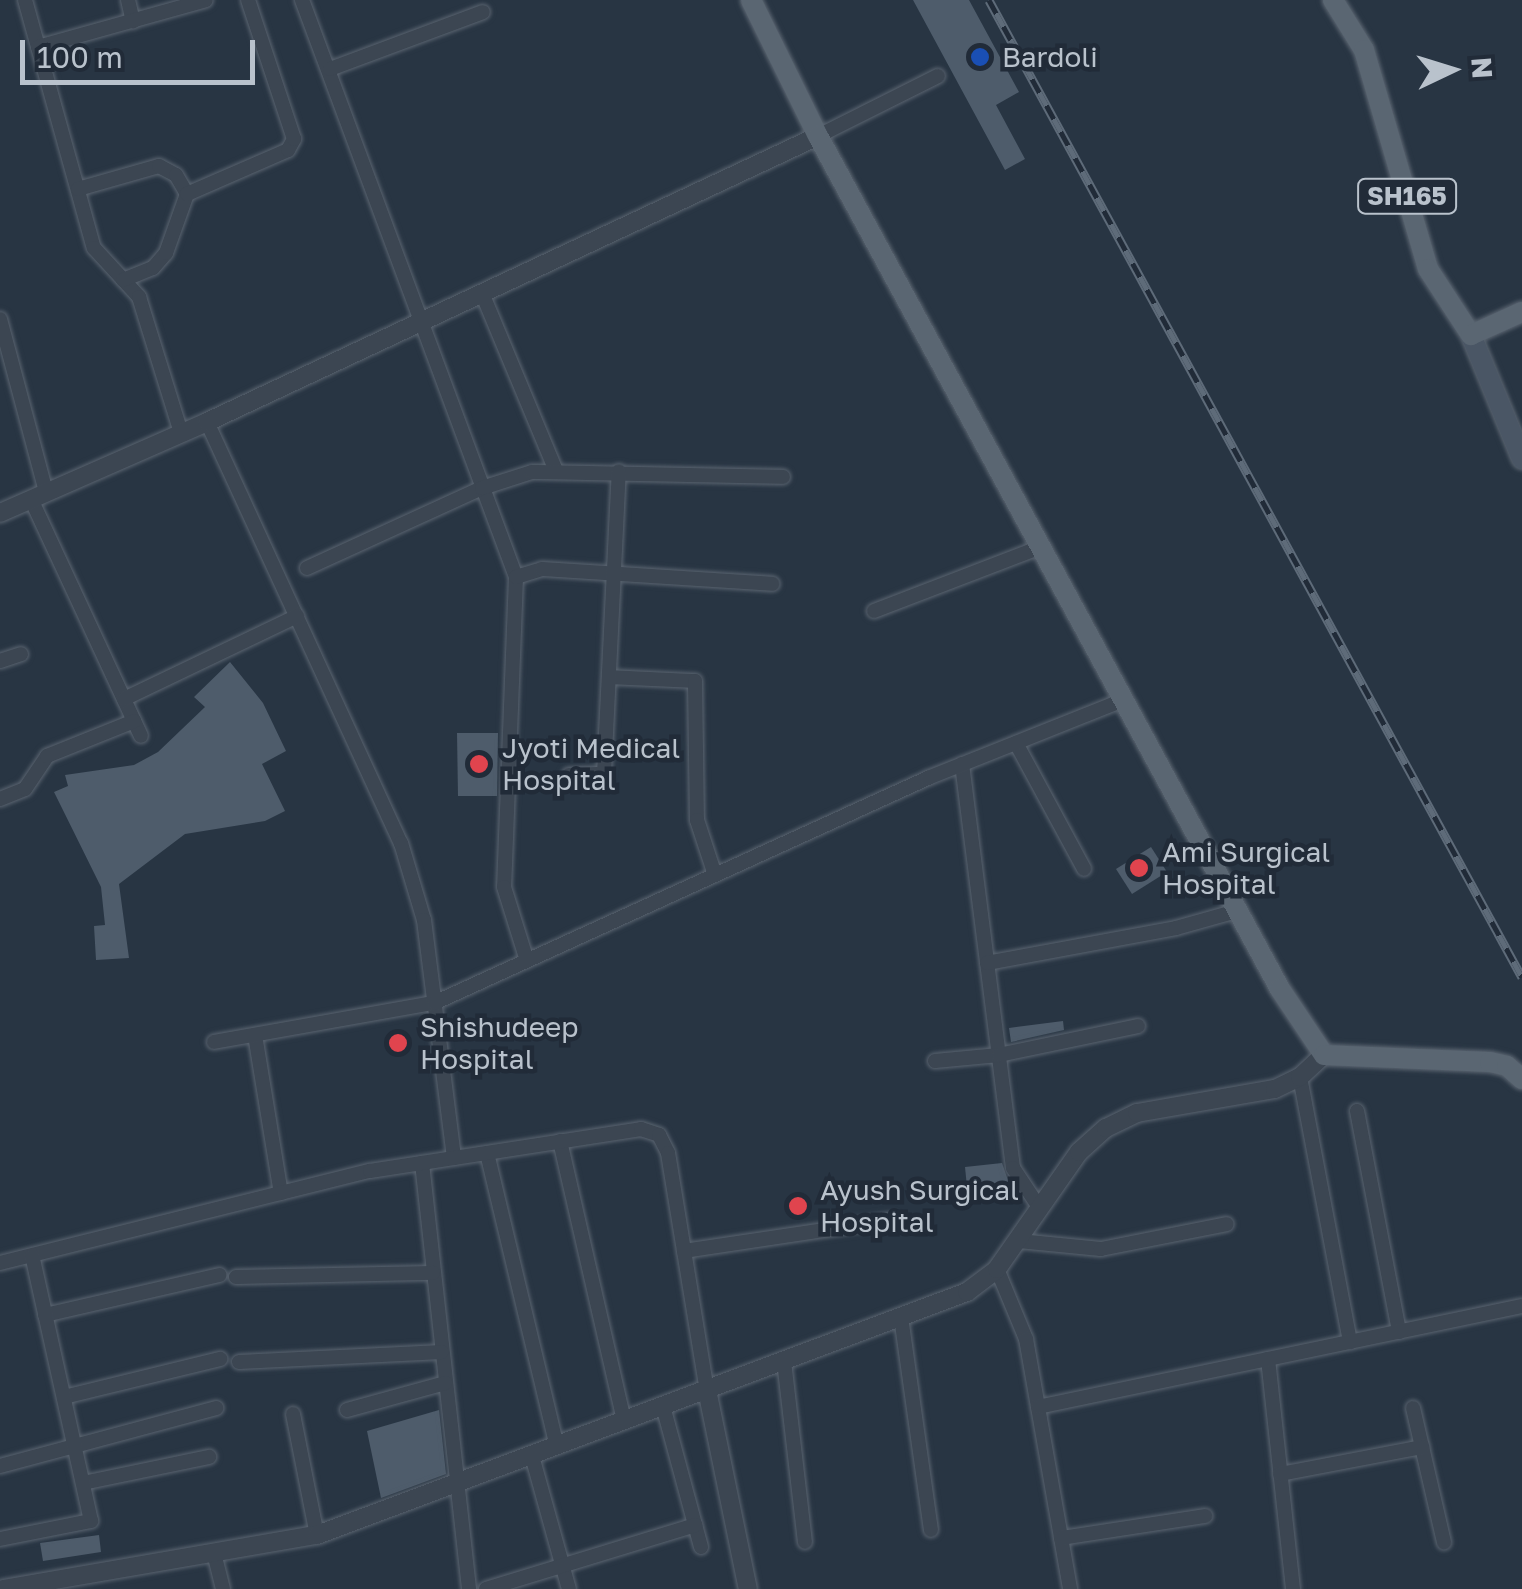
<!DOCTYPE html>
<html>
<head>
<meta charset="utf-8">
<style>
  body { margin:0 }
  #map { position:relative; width:1522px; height:1589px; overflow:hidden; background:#283543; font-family:"Golos Text",sans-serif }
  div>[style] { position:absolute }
  .building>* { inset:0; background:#4e5c6b }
  .roads { filter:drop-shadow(0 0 2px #5a6470) drop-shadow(0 0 2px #5a6470) }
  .minor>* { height:14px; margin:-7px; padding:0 7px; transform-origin:7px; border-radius:7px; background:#3c4652 }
  .tertiary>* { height:18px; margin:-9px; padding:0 9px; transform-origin:9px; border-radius:9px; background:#3c4652 }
  .secondary>* { height:20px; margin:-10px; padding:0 10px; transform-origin:10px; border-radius:10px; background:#4a5665 }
  .primary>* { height:20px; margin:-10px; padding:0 10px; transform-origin:10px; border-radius:10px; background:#5a6672 }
  .rail>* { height:9px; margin-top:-4.5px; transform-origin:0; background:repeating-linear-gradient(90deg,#212b38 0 15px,#5e6b79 0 30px); box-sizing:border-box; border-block:2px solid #5e6b79 }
  .dots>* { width:28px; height:28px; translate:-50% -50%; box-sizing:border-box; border:5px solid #212b38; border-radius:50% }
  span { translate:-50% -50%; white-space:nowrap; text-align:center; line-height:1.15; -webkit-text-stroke:9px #212b38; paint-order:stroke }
  .shield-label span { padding:2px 8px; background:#212b38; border:2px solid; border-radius:8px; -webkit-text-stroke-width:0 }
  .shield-label { font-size:25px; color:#b9c2cc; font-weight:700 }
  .poi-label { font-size:28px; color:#b9c2cc }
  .left { translate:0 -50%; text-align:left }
  .north { position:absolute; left:1402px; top:20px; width:100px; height:100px; -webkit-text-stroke:8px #212b38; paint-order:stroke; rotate:86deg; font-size:28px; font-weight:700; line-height:40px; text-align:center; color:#b9c2cc }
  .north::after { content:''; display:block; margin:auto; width:35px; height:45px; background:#b9c2cc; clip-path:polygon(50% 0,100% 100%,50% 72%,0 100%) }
  .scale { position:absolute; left:20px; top:40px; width:235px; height:45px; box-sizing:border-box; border:5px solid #b9c2cc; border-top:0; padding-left:12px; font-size:30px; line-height:35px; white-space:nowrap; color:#b9c2cc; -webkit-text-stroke:8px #212b38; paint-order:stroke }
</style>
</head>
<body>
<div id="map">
  <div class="building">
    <div style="clip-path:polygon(913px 0,969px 0,1019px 92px,996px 105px,1025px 159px,1005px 170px)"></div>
    <div style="clip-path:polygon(230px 662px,263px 703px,286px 751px,262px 764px,285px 811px,265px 821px,185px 834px,119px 884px,129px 958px,96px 960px,94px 926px,105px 925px,101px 887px,54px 792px,68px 786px,65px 775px,134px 765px,158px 752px,205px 707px,194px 697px)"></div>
    <div style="clip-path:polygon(457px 733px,498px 733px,497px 796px,458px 796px)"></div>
    <div style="clip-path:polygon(1151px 847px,1167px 872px,1132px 894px,1116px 869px)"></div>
    <div style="clip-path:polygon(1063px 1021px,1064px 1030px,1011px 1042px,1009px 1028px)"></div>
    <div style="clip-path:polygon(1002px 1163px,1009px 1183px,967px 1187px,965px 1167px)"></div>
    <div style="clip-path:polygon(439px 1410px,446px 1474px,381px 1498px,367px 1431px)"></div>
    <div style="clip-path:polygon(99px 1535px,101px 1552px,43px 1561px,40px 1543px)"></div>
  </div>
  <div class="roads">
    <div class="minor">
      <div style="left:25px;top:0;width:257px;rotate:74.5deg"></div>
      <div style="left:94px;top:248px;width:67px;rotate:47.4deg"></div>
      <div style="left:139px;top:297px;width:142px;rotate:72.8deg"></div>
      <div style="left:128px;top:0;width:22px;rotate:77deg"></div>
      <div style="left:302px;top:0;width:615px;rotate:69.65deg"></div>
      <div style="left:516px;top:577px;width:310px;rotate:92.2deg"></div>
      <div style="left:504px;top:887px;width:77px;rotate:72.7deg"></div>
      <div style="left:38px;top:47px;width:174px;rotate:-15.6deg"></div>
      <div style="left:330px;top:69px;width:163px;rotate:-20.4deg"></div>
      <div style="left:818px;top:136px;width:134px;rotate:-26.6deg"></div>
      <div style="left:78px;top:189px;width:84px;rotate:-15.9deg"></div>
      <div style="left:159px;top:166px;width:19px;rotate:28deg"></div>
      <div style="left:176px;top:175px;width:22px;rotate:60deg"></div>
      <div style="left:123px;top:280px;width:32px;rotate:-22deg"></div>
      <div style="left:153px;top:268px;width:20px;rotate:-49deg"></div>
      <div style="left:166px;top:253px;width:63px;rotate:-70.4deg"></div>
      <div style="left:187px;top:194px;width:110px;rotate:-23.5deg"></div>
      <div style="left:288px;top:150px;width:13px;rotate:-61deg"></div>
      <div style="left:294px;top:139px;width:146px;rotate:-108.3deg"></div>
      <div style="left:482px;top:293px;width:193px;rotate:67.4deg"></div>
      <div style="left:0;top:319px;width:179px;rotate:75.1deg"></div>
      <div style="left:207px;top:422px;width:464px;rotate:65.3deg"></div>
      <div style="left:401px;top:843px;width:80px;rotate:73.4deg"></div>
      <div style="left:424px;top:920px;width:240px;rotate:82.8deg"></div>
      <div style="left:31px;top:499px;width:261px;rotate:65.1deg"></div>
      <div style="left:307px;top:568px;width:192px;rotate:-24.6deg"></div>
      <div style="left:482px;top:488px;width:52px;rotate:-17.7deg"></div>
      <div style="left:532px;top:472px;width:251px;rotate:1.1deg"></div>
      <div style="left:516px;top:577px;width:27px;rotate:-17deg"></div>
      <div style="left:542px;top:569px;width:231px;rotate:3.7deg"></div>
      <div style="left:874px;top:611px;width:179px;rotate:-21deg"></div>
      <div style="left:0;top:661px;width:22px;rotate:-18deg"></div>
      <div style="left:609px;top:677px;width:86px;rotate:2.7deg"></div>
      <div style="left:695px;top:681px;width:139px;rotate:89.2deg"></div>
      <div style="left:697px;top:820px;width:58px;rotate:71.9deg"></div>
      <div style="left:124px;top:699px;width:192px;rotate:-25.6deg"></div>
      <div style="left:1016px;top:743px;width:143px;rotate:61.6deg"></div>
      <div style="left:962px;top:764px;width:407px;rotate:82.8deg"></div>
      <div style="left:1013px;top:1168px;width:47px;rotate:56.3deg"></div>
      <div style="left:569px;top:775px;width:35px;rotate:-2deg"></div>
      <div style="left:604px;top:774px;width:303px;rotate:-87.2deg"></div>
      <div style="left:0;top:799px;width:27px;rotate:-22deg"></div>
      <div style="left:25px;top:789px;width:40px;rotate:-56deg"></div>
      <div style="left:47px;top:756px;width:94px;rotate:-21.9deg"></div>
      <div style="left:987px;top:963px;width:192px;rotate:-10.5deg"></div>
      <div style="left:1176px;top:928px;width:63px;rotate:-15.6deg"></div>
      <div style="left:255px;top:1035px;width:160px;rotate:80.7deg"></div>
      <div style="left:214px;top:1042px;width:223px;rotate:-10.1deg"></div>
      <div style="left:434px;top:1003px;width:543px;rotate:-24.49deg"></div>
      <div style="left:928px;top:778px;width:210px;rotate:-21.8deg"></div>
      <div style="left:935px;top:1061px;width:64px;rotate:-5.4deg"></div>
      <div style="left:999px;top:1055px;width:142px;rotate:-11.8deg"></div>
      <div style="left:1300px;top:1077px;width:270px;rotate:79.3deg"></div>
      <div style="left:1357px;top:1111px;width:225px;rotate:79.2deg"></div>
      <div style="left:560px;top:1141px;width:287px;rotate:77.1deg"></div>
      <div style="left:487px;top:1153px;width:301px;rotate:76.6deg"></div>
      <div style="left:422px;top:1163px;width:429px;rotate:83.7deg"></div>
      <div style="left:1019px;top:1241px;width:82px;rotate:5.6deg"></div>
      <div style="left:1101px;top:1249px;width:128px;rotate:-11.2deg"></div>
      <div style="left:684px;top:1251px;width:210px;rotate:-8.5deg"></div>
      <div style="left:0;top:1263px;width:381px;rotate:-14deg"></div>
      <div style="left:370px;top:1171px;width:274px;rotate:-8.8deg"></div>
      <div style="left:641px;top:1129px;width:19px;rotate:18deg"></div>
      <div style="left:659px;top:1135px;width:20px;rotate:63deg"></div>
      <div style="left:668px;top:1153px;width:240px;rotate:80.7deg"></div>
      <div style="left:997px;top:1269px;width:76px;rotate:67.5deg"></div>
      <div style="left:1026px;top:1339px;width:254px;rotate:80deg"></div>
      <div style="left:236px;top:1277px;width:197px;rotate:-1.2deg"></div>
      <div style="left:45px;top:1315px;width:179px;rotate:-12.9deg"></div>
      <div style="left:901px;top:1317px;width:215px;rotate:82deg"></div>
      <div style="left:1268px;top:1359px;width:231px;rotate:83.8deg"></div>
      <div style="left:784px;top:1361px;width:182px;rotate:83.4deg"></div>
      <div style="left:239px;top:1362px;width:203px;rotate:-2.8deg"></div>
      <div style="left:64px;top:1397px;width:161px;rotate:-13.7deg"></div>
      <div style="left:663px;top:1406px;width:146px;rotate:74.9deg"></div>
      <div style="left:1038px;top:1407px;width:494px;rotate:-11.8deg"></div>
      <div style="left:1413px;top:1408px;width:138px;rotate:77deg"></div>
      <div style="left:347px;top:1410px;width:102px;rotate:-15.4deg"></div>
      <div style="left:293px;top:1414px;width:123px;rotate:78.8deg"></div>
      <div style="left:532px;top:1456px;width:138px;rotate:74.5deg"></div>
      <div style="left:0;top:1466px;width:224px;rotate:-15deg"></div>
      <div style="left:1280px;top:1474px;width:145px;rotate:-10.8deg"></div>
      <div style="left:83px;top:1483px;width:129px;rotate:-11.7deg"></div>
      <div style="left:1061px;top:1538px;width:146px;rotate:-8.7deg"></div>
      <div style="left:0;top:1539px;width:93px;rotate:-11.2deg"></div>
      <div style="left:91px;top:1521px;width:272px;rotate:-102.5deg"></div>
      <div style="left:214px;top:1553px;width:37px;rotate:76deg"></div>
      <div style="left:486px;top:1589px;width:219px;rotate:-17deg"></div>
    </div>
    <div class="tertiary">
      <div style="left:0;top:513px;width:226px;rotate:-23.7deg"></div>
      <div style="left:207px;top:422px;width:675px;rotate:-25.08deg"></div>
      <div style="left:707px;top:1390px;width:203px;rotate:78.4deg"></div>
      <div style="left:3px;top:1589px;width:319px;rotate:-9.8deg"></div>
      <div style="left:317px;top:1535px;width:694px;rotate:-20.5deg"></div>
      <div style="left:967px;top:1292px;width:38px;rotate:-37deg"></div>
      <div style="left:997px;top:1269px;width:143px;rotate:-55deg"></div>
      <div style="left:1079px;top:1152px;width:36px;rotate:-42deg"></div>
      <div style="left:1106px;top:1128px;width:34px;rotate:-26deg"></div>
      <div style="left:1137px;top:1113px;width:140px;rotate:-9.9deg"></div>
      <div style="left:1275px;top:1089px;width:28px;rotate:-26deg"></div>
      <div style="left:1300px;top:1077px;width:33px;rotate:-43deg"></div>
    </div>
    <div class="secondary">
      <div style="left:1471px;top:335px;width:134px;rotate:67.6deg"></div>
    </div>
    <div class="primary">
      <div style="left:751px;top:0;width:152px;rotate:63.8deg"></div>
      <div style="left:818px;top:136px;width:970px;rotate:61.56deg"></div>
      <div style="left:1280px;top:989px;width:79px;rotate:56.3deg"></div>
      <div style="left:1324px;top:1055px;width:166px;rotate:2.4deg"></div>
      <div style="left:1490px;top:1062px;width:17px;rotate:13deg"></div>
      <div style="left:1507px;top:1066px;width:20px;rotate:41deg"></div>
      <div style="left:1333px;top:0;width:59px;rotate:58.2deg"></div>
      <div style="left:1364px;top:50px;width:228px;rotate:73.7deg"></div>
      <div style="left:1428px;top:269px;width:79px;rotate:56.9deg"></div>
      <div style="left:1471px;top:335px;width:56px;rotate:-24.3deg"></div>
    </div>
  </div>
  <div class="rail">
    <div style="left:989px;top:0;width:1113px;rotate:61.39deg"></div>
  </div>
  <div class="dots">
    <div style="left:980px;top:57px;background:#1a4fb4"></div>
    <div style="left:479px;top:764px;background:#e0444e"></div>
    <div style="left:1139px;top:868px;background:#e0444e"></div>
    <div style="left:398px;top:1043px;background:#e0444e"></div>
    <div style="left:798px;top:1206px;background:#e0444e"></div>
  </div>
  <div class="shield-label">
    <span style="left:1407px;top:196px">SH165</span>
  </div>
  <div class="poi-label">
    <span class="left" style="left:1002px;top:57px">Bardoli</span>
    <span class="left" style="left:502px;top:764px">Jyoti Medical<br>Hospital</span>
    <span class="left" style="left:1162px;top:868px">Ami Surgical<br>Hospital</span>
    <span class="left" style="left:420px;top:1043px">Shishudeep<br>Hospital</span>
    <span class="left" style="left:820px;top:1206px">Ayush Surgical<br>Hospital</span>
  </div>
  <div class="north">N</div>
  <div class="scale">100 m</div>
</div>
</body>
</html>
